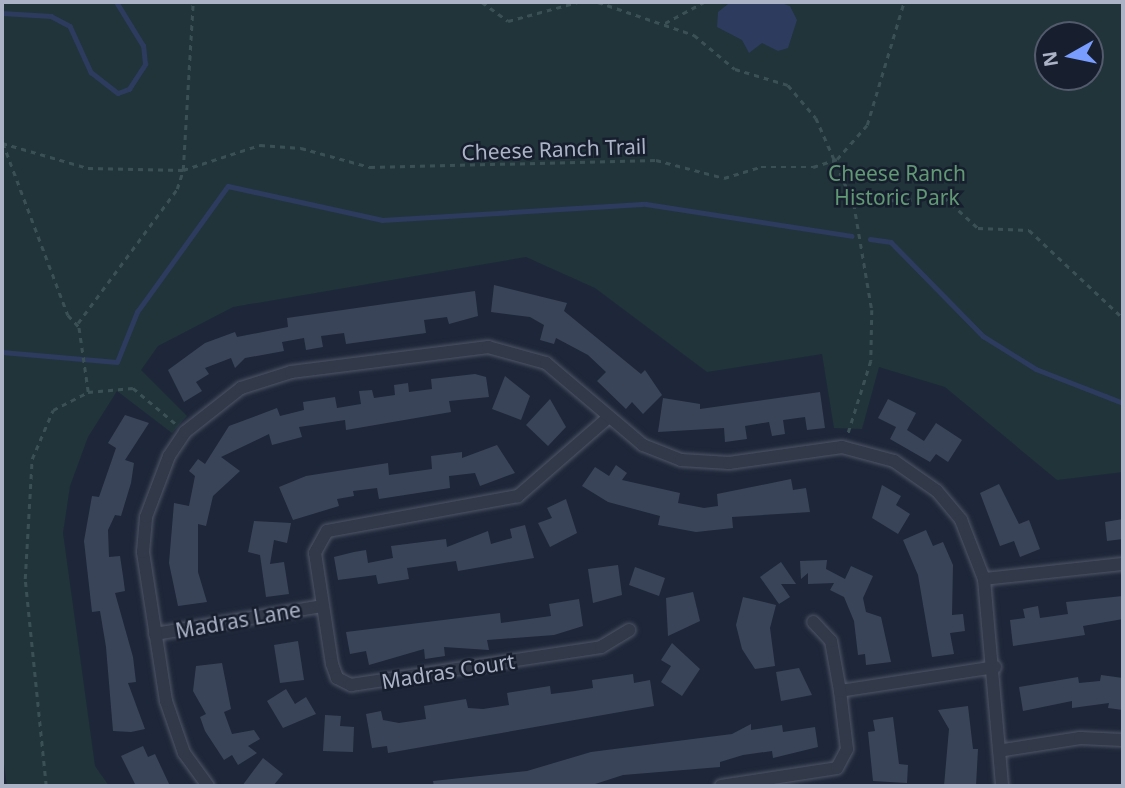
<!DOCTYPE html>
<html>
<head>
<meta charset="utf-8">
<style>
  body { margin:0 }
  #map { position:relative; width:1125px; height:788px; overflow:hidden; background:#1e2739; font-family:"Noto Sans",sans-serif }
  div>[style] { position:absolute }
  .green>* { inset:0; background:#20343a }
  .water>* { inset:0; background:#2c3b5e }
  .stream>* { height:4.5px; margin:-2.25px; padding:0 2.25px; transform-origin:2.25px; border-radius:2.25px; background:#2c3b5e }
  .building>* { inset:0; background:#3a4459 }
  .path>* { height:2.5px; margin-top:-1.25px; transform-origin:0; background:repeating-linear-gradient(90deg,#3b5055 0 5px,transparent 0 10px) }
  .roads { filter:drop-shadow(0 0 2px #4f5667) drop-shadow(0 0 2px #4f5667) }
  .minor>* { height:12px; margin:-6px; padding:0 6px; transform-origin:6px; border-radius:6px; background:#323949 }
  span { translate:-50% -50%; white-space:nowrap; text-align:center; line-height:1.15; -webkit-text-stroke:5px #171e2e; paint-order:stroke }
  .street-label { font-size:21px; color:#acb3c6 }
  .park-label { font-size:21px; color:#619974 }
  .frame { position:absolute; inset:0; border:4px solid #acb3c6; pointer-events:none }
  .north { position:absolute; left:1034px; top:21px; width:70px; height:70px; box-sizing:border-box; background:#171e2e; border:2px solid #535a6b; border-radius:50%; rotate:261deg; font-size:19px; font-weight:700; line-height:28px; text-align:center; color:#acb3c6 }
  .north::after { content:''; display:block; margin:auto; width:24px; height:32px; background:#789dff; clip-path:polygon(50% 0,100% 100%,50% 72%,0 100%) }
</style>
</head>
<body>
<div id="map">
  <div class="green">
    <div style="clip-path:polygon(evenodd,2px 2px,1123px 2px,1123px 472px,1057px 480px,945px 387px,879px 367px,862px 429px,834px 428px,822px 354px,707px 372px,595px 288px,526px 257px,233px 307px,158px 346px,141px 370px,187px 416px,172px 433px,117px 391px,88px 437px,70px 486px,63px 533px,95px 766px,109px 786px,7px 786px,2px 749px,2px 2px,1048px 35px,1090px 35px,1090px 77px,1048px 77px,1048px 35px)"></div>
  </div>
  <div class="water">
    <div style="clip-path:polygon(778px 2px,790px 6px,797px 20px,788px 48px,778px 51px,762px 43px,749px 53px,742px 40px,717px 27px,718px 12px,728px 4px)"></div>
  </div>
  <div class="stream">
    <div style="left:2px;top:13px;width:49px;rotate:3.5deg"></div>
    <div style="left:51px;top:16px;width:21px;rotate:28deg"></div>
    <div style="left:70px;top:26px;width:51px;rotate:65.5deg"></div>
    <div style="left:91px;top:72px;width:34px;rotate:38deg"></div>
    <div style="left:118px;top:93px;width:12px;rotate:-20deg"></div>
    <div style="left:129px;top:89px;width:30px;rotate:-57deg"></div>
    <div style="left:145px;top:64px;width:18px;rotate:-96deg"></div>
    <div style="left:143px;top:46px;width:52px;rotate:-121.5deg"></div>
    <div style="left:870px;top:239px;width:21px;rotate:8deg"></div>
    <div style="left:891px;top:242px;width:132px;rotate:45.6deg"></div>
    <div style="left:983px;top:336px;width:62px;rotate:31.9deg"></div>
    <div style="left:1036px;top:369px;width:93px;rotate:21.3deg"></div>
    <div style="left:2px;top:352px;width:115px;rotate:5deg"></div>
    <div style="left:117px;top:362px;width:54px;rotate:-68.2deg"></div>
    <div style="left:137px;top:312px;width:155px;rotate:-54.2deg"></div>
    <div style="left:228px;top:186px;width:158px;rotate:12.4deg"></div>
    <div style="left:382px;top:220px;width:264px;rotate:-3.5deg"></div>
    <div style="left:646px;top:204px;width:208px;rotate:8.8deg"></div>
  </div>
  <div class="building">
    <div style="clip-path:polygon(494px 285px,567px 303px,564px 311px,641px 374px,645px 370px,662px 395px,643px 414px,632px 402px,626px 409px,597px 381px,606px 372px,588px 355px,556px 338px,554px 344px,540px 340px,544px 325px,530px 317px,491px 312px)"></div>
    <div style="clip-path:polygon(475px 291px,478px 316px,449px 324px,447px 317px,424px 320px,426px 333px,346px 344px,344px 333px,321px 336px,323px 347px,306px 350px,304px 338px,282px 342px,284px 351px,245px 358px,235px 368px,231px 358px,205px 368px,209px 374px,196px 382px,202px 391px,184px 402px,168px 370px,205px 343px,235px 332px,237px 337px,288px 327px,287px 318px)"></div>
    <div style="clip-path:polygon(475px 374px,486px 377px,489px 397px,449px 401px,451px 412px,346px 430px,345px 420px,299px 427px,302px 437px,272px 445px,269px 434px,221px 457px,240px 471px,213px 496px,206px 526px,198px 524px,198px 572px,207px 602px,178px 606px,169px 563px,174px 503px,189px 506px,195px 476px,189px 471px,198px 459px,205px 464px,229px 426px,277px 408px,280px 416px,304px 410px,303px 402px,335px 397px,337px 408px,361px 404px,359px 391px,372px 390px,374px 398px,395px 395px,394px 385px,408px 383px,409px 392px,432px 389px,431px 379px)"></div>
    <div style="clip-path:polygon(505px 376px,530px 396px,521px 420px,492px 409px)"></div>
    <div style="clip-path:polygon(820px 392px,825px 428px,807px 430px,805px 417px,783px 420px,785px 434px,772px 436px,769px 422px,745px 426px,747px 439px,725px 442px,724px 428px,658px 432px,663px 398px,700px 404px,700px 409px)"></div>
    <div style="clip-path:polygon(550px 399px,566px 427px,548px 446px,526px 425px)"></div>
    <div style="clip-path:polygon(888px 399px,916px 413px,907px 430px,924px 441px,936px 423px,962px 440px,948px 462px,936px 454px,930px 462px,890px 439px,896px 427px,878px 418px)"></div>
    <div style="clip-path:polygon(125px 415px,149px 423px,125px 460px,134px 463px,131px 483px,121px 516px,115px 515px,108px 530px,109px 557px,120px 556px,123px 576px,125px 591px,115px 593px,133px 657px,136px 682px,128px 683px,145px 729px,131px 732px,113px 731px,106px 647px,100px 611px,92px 612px,84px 541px,92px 496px,99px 497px,116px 448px,108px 443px)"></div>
    <div style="clip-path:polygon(497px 445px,515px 473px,480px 486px,475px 473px,449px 476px,450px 488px,379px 499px,377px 488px,353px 491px,354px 496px,337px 499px,339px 506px,293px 520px,279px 487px,306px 476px,388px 463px,389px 475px,432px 469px,431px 456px,462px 452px,462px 458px)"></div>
    <div style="clip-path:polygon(616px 465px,627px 473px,622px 480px,680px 493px,678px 503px,704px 508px,718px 506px,717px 494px,791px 479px,793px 490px,806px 488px,810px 512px,732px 517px,733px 528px,696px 532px,658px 525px,660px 516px,608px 502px,582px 486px,595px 467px,609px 476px)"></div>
    <div style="clip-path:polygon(999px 484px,1019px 524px,1029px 520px,1040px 549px,1020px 557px,1014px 541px,1000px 546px,980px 493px)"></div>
    <div style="clip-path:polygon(882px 485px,901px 496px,896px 505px,910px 514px,898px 534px,872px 518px)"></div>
    <div style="clip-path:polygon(566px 499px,577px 533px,550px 547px,538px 523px,552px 518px,547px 508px)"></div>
    <div style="clip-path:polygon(1123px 519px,1123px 539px,1107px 541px,1105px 522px)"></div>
    <div style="clip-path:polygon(254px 521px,291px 523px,287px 543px,274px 540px,270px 564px,284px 562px,289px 594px,266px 597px,260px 555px,248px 552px)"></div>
    <div style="clip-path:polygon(525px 525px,534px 558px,458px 571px,456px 561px,407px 568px,409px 579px,378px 584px,376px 575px,338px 580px,334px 557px,354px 552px,366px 550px,368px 563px,393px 558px,391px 546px,446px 539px,447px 547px,488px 531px,491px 544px,512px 538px,510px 529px)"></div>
    <div style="clip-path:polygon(926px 530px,933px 546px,943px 542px,953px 565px,952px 615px,963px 614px,965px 631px,950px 633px,954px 654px,932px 657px,918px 575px,903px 540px)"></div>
    <div style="clip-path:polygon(827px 560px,826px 569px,845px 579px,851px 566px,873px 576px,863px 598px,866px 612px,881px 617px,891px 662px,866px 665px,865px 654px,858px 655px,854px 621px,844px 597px,830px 590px,834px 583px,808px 584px,808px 573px,801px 579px,800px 561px)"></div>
    <div style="clip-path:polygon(781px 562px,796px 584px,781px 584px,790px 597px,779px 604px,760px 577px)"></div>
    <div style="clip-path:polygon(618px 565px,622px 595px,593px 603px,588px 569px)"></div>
    <div style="clip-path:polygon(635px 567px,665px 578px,659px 596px,629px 585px)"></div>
    <div style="clip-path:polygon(693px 592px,700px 621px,668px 636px,666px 598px)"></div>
    <div style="clip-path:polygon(1123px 596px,1123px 619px,1083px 626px,1085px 635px,1013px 646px,1010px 620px,1025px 618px,1023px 609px,1038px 606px,1040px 618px,1068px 614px,1066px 602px)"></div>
    <div style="clip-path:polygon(743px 597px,776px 605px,770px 628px,775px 666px,755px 669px,742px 649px,736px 625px)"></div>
    <div style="clip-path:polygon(579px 599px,583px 626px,554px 635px,487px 640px,489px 650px,444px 647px,445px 656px,425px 659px,424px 649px,369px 665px,366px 651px,350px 654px,346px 632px,500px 613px,501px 623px,551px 616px,549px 604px)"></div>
    <div style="clip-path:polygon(298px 641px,304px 680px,280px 683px,274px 645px)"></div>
    <div style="clip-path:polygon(672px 643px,700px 669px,682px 696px,661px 682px,671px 666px,661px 660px)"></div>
    <div style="clip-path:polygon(222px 663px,231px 709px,224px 712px,232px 734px,254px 730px,260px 739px,248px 746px,257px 753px,238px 765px,232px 755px,224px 760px,205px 731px,200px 717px,206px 714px,193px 691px,196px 666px)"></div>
    <div style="clip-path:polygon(799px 668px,812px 695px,781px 701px,776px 672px)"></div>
    <div style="clip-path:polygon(633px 674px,634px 683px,650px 680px,654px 706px,388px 753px,387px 746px,372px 748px,366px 714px,381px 711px,383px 720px,399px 723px,426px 719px,424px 706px,466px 699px,468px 708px,483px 709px,509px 705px,507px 693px,550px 686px,551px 694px,575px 691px,593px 688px,592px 680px)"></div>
    <div style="clip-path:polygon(1101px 675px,1123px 678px,1123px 710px,1108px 708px,1109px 703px,1072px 708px,1072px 701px,1023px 711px,1019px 687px,1078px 677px,1079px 683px,1100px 681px)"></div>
    <div style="clip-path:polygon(286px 689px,295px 704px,306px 697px,316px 714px,283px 728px,267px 701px)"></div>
    <div style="clip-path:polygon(968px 706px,973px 749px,978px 749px,976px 786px,944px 786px,949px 729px,938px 710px)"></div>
    <div style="clip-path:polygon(325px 715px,341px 716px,340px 726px,354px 727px,353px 752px,323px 751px)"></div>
    <div style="clip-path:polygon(893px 717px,899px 764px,908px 765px,907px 783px,873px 781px,868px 732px,875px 731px,873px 720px)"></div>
    <div style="clip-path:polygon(751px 724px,751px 730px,782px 725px,783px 732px,815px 727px,818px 747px,773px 758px,772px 751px,743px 755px,720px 762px,720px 767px,623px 775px,589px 786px,434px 786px,433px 781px,527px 771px,591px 752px,732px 734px)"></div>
    <div style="clip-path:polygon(143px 746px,148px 757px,155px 754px,170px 786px,136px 786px,121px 756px)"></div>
    <div style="clip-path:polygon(263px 758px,283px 774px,273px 786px,242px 786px)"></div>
  </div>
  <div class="path">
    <div style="left:482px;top:2px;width:32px;rotate:36deg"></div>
    <div style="left:508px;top:21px;width:73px;rotate:-15.2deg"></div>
    <div style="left:598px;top:2px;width:102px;rotate:19deg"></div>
    <div style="left:694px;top:35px;width:53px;rotate:39.7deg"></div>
    <div style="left:735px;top:69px;width:55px;rotate:16.8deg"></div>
    <div style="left:788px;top:85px;width:43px;rotate:49.7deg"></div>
    <div style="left:816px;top:118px;width:94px;rotate:66.2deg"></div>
    <div style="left:854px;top:204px;width:108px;rotate:80.4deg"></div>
    <div style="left:872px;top:310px;width:51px;rotate:91.1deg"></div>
    <div style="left:871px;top:361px;width:77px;rotate:107.5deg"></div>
    <div style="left:665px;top:23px;width:44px;rotate:-28.3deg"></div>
    <div style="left:2px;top:143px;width:90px;rotate:16.2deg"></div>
    <div style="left:88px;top:168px;width:95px;rotate:1.2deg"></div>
    <div style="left:183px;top:170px;width:168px;rotate:-86.6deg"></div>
    <div style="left:3px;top:143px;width:184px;rotate:69.3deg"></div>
    <div style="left:68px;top:315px;width:16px;rotate:47deg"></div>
    <div style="left:850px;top:192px;width:48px;rotate:10.8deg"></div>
    <div style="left:897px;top:201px;width:47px;rotate:-4.9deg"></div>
    <div style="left:944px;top:197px;width:46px;rotate:42.4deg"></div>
    <div style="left:978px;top:228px;width:51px;rotate:2.2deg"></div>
    <div style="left:1029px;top:230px;width:129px;rotate:43.1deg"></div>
    <div style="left:88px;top:392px;width:45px;rotate:-5.1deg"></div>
    <div style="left:133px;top:388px;width:56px;rotate:39.9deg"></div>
    <div style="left:46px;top:786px;width:208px;rotate:-95.8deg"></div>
    <div style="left:25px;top:579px;width:120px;rotate:-86.7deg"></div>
    <div style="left:32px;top:459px;width:53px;rotate:-66.8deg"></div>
    <div style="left:53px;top:410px;width:39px;rotate:-27deg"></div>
    <div style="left:88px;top:392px;width:70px;rotate:-98.2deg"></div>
    <div style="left:78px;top:323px;width:167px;rotate:-53.5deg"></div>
    <div style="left:177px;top:189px;width:20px;rotate:-72deg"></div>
    <div style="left:183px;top:170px;width:81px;rotate:-18deg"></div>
    <div style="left:260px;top:145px;width:41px;rotate:4.2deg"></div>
    <div style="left:301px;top:148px;width:72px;rotate:15.4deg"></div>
    <div style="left:370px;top:167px;width:286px;rotate:-1.4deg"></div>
    <div style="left:656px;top:160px;width:70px;rotate:14.8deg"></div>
    <div style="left:724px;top:178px;width:39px;rotate:-17deg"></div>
    <div style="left:761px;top:167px;width:52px"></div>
    <div style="left:813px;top:167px;width:25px;rotate:-18deg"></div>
    <div style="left:837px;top:159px;width:45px;rotate:-48.6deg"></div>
    <div style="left:867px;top:125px;width:128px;rotate:-73.3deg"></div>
  </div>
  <div class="roads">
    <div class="minor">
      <div style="left:609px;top:417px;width:121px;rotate:139deg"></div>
      <div style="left:518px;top:496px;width:194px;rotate:169.6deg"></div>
      <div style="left:327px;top:531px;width:25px;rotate:119deg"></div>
      <div style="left:315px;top:553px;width:112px;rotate:81.3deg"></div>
      <div style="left:332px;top:664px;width:15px;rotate:70deg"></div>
      <div style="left:337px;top:678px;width:16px;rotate:27deg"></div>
      <div style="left:351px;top:685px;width:253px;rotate:-8.6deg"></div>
      <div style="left:601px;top:647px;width:33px;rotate:-31deg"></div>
      <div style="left:984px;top:579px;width:140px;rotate:-6.2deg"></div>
      <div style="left:155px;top:634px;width:169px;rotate:-9.5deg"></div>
      <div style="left:840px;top:691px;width:157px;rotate:-8.8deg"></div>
      <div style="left:1004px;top:750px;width:77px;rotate:-9deg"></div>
      <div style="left:1080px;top:738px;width:43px;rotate:2.7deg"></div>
      <div style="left:208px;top:786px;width:41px;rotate:-126deg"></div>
      <div style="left:184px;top:753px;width:55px;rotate:-109.1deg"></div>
      <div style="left:166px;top:701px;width:151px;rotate:-98.8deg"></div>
      <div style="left:143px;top:552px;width:35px;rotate:-85deg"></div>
      <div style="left:146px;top:517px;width:65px;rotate:-69.3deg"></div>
      <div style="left:169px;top:456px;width:29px;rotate:-56deg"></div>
      <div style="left:185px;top:432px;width:71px;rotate:-38.2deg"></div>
      <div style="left:241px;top:388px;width:52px;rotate:-17.7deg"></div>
      <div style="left:291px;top:372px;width:199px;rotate:-7.2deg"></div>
      <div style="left:488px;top:347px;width:60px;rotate:15.4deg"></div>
      <div style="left:546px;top:363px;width:127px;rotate:40.2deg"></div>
      <div style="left:643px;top:445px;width:41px;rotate:21.5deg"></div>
      <div style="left:681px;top:460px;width:48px;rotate:3.6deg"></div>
      <div style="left:729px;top:463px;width:114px;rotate:-8.1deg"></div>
      <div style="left:842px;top:447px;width:54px;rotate:15.1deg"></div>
      <div style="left:894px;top:461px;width:52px;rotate:34.9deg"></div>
      <div style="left:937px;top:491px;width:38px;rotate:50deg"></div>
      <div style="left:961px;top:520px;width:63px;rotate:68.7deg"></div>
      <div style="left:984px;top:579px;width:208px;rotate:85deg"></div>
      <div style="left:721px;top:786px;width:117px;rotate:-8.8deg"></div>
      <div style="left:837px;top:768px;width:21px;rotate:-62deg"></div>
      <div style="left:847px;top:749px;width:58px;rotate:-96.9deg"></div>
      <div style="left:840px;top:691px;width:51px;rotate:-100.2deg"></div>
      <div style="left:831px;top:641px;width:26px;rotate:-133deg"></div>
    </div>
  </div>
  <div class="street-label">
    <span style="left:554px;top:149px;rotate:-2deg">Cheese Ranch Trail</span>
    <span style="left:238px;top:620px;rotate:-10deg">Madras Lane</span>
    <span style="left:448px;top:671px;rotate:-9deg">Madras Court</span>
  </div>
  <div class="park-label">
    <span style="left:897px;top:185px">Cheese Ranch<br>Historic Park</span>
  </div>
  <div class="frame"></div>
  <div class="north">N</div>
</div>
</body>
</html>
